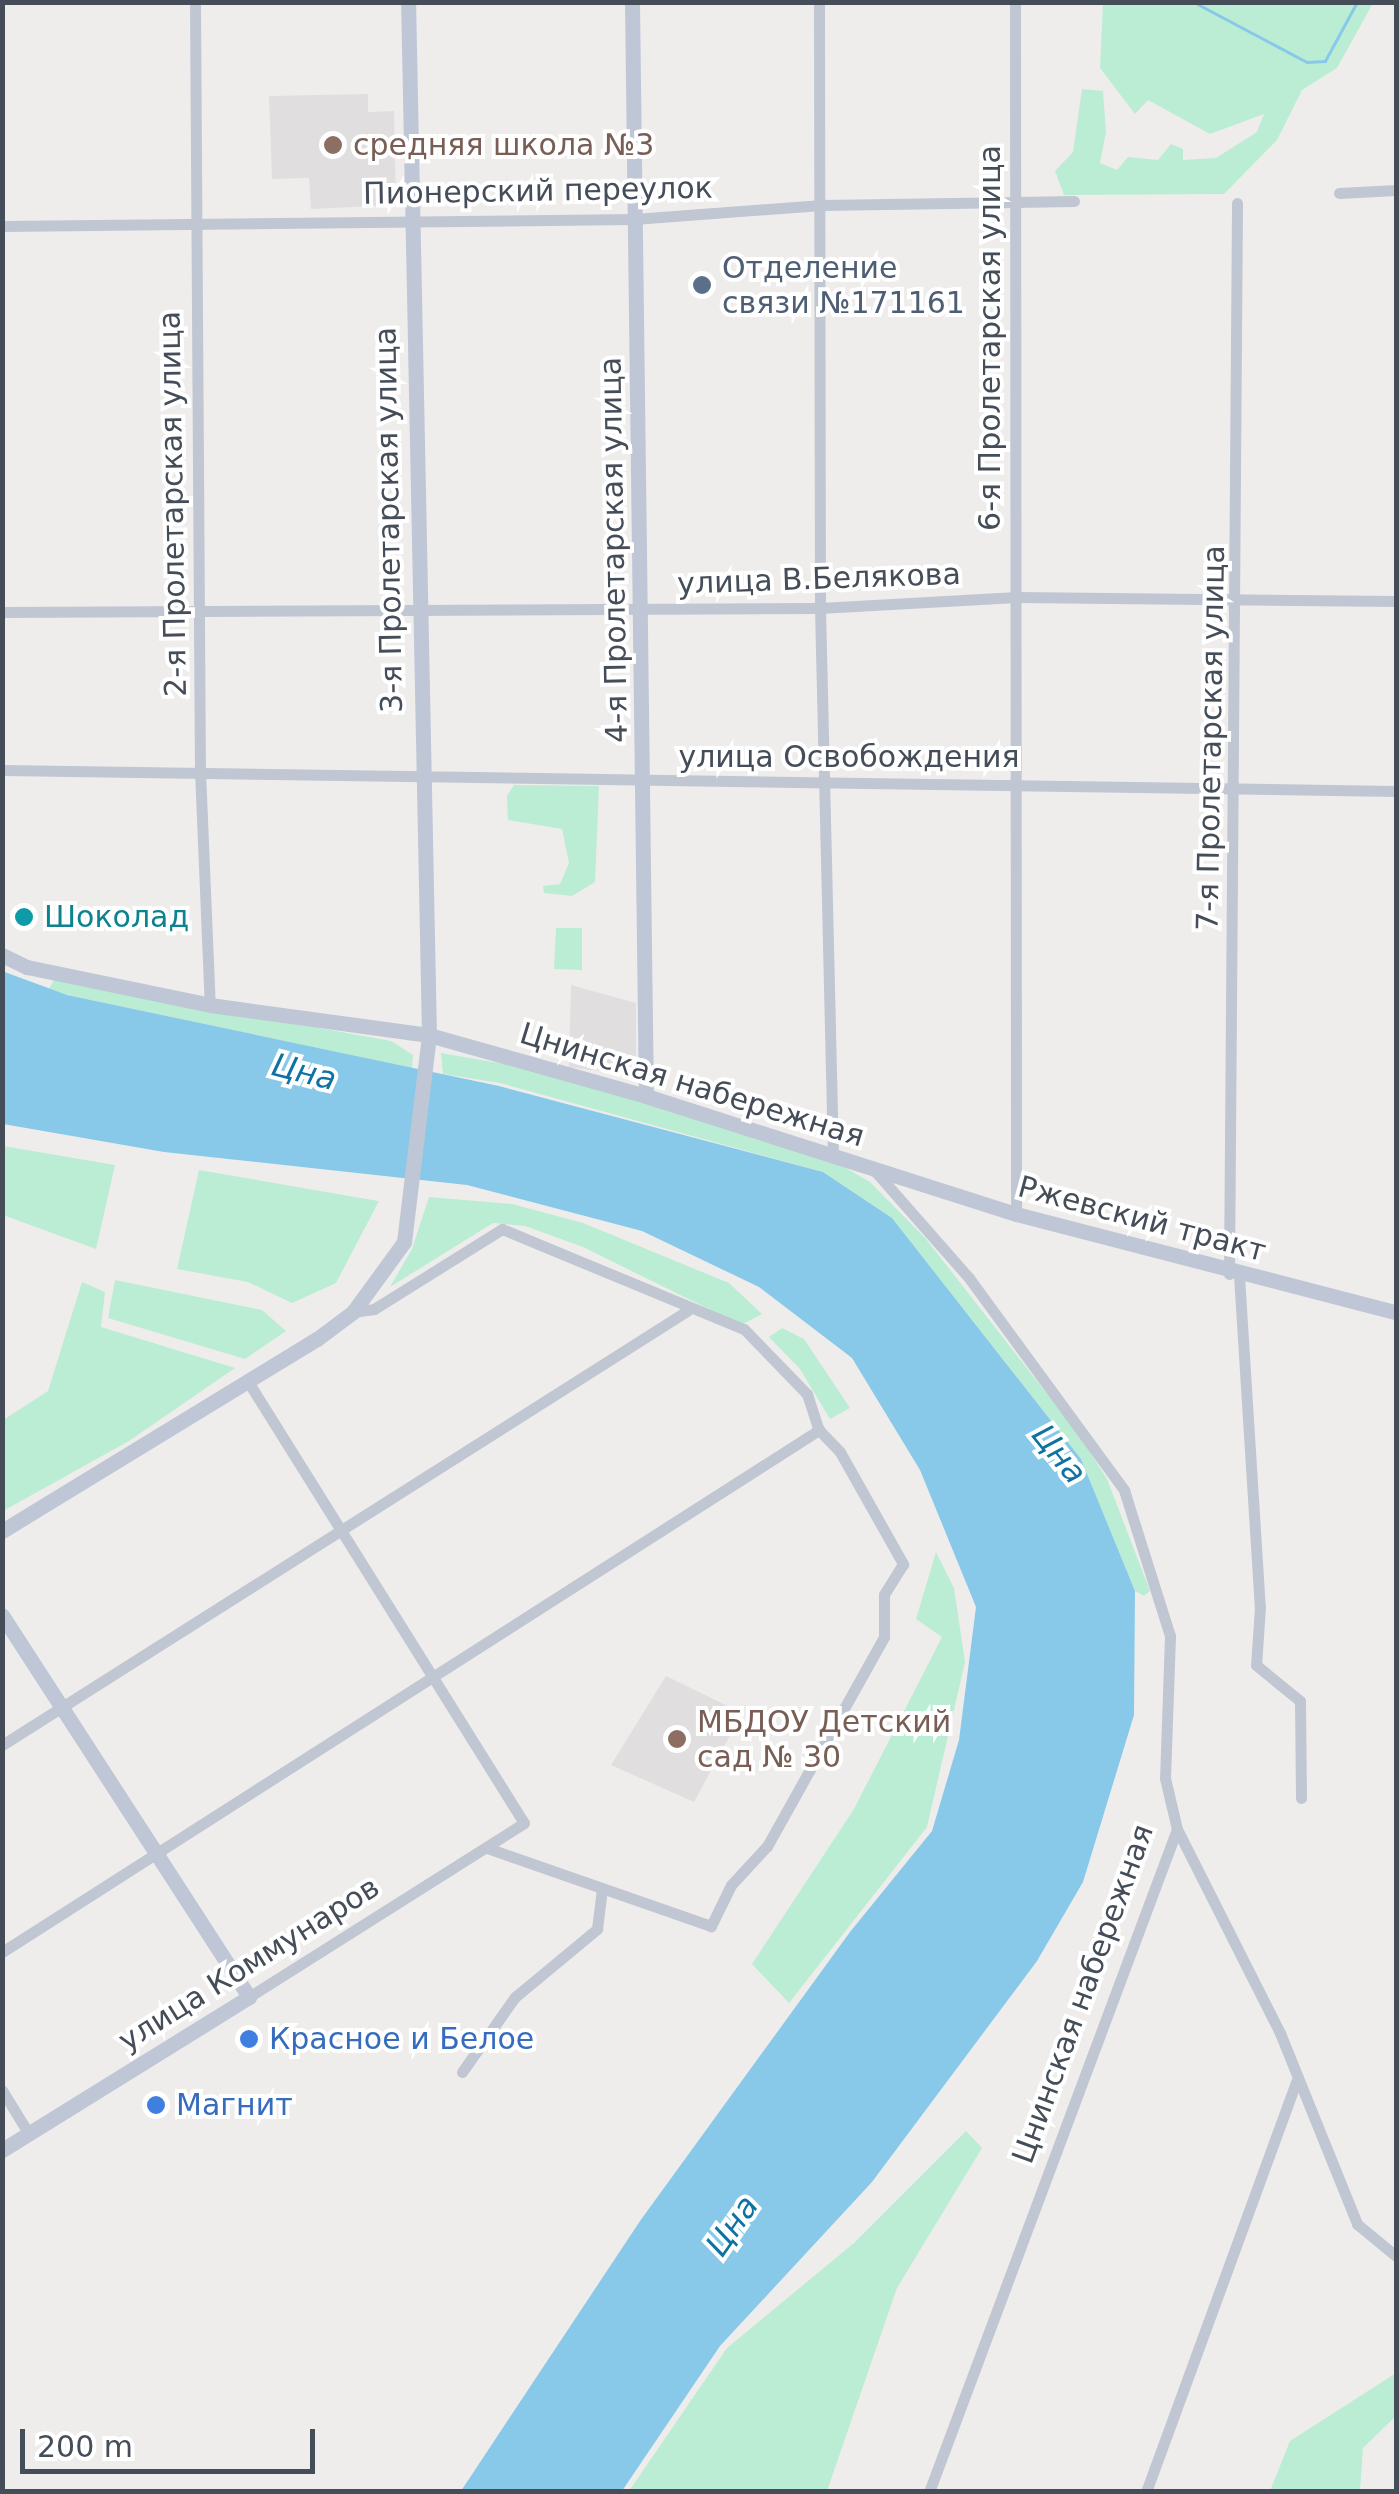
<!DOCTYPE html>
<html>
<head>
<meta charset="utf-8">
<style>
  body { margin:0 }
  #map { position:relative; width:1399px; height:2494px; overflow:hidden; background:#efedec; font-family:"DejaVu Sans",sans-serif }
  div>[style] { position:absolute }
  .education>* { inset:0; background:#e0dede }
  .green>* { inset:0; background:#baedd4 }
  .water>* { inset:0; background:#88c9ea }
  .stream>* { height:2.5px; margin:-1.25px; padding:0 1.25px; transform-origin:1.25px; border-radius:1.25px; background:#88c9ea }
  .street>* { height:11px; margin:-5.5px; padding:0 5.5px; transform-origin:5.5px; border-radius:5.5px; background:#c0c7d2 }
  .secondary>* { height:15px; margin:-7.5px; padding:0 7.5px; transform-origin:7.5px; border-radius:7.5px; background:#bfc7d6 }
  .dots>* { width:28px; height:28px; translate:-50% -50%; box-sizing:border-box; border:5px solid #fff; border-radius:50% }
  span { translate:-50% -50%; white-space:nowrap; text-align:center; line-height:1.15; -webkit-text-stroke:8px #fff; paint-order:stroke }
  .education-label { font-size:30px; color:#785e54 }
  .left { translate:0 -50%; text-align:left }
  .street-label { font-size:30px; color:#454d59 }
  .service-label { font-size:30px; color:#4e5e75 }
  .culture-label { font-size:30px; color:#0d838f }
  .shop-label { font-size:30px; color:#366cbe }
  .water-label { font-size:32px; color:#0e72a3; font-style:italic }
  .frame { position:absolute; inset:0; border:5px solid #454d59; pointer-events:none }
  .scale { position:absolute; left:20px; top:2429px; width:295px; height:45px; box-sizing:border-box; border:5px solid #454d59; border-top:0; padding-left:12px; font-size:30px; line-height:35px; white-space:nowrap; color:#454d59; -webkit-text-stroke:8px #fff; paint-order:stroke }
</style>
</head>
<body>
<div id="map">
  <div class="education">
    <div style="clip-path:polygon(368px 94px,368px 112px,394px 111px,396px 205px,311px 209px,309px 178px,272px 179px,269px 96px)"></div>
    <div style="clip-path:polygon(571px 985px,636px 1003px,636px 1076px,569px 1067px)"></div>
    <div style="clip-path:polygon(666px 1676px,742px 1713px,694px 1802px,611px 1765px)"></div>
  </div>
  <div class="green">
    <div style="clip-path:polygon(1103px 3px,1103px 2px,1373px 3px,1337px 68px,1302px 90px,1277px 140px,1224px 194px,1064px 195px,1055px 171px,1073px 152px,1082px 89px,1103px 91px,1106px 132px,1100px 163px,1117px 170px,1128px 157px,1158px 160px,1171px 144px,1183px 149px,1183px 160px,1216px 158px,1257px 132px,1264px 114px,1210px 134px,1148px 100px,1135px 114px,1100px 68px)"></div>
    <div style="clip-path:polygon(514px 785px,599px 786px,595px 882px,572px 896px,544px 893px,543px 886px,560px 884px,569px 863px,562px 829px,508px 820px,507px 796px)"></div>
    <div style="clip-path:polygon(556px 928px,582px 928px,582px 970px,554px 969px)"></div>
    <div style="clip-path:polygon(54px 980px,391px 1041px,413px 1055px,412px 1068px,67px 995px,49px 989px)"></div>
    <div style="clip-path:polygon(441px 1053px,516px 1066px,745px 1132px,834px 1161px,870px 1182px,926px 1239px,1079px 1435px,1107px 1479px,1150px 1591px,1144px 1596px,1135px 1591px,1081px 1459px,892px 1218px,823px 1172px,500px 1083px,443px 1074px)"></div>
    <div style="clip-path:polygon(3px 1146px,115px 1165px,96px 1249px,3px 1215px)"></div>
    <div style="clip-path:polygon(199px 1170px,378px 1201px,379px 1201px,336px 1283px,292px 1303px,248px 1282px,177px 1269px)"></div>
    <div style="clip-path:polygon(429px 1197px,512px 1204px,583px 1223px,729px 1283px,762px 1314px,741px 1325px,583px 1247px,525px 1226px,493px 1223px,390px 1287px,412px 1249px)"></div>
    <div style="clip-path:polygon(115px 1280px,262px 1310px,286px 1331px,245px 1359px,108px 1318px)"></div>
    <div style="clip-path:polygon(82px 1282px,105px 1292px,101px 1327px,235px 1368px,129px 1441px,3px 1511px,3px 1420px,48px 1391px)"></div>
    <div style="clip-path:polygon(782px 1328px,804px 1339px,850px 1408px,830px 1419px,800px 1369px,769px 1337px)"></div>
    <div style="clip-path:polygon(936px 1552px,954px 1588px,965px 1662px,927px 1827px,789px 2003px,752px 1964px,854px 1809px,942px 1637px,916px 1619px)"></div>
    <div style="clip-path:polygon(966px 2131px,982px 2148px,897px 2288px,827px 2491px,629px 2491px,727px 2348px,854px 2243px)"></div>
    <div style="clip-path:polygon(1396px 2373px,1396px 2416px,1363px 2448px,1360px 2491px,1270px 2491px,1290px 2441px)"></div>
  </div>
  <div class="water">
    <div style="clip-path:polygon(2px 971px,67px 995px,499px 1086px,823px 1172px,892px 1218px,1081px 1459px,1135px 1591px,1134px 1715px,1083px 1882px,1037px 1961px,872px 2182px,720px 2346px,622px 2491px,461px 2491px,640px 2221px,850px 1932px,932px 1831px,959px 1740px,976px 1607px,920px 1470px,852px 1358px,759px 1287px,642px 1231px,467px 1185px,164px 1152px,3px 1124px)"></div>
  </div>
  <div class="stream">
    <div style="left:1194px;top:2px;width:128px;rotate:28deg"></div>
    <div style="left:1307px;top:62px;width:18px;rotate:-3deg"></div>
    <div style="left:1325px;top:61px;width:67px;rotate:-61.5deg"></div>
  </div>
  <div class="street">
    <div style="left:195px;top:2px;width:769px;rotate:89.63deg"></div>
    <div style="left:200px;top:771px;width:234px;rotate:87.6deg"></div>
    <div style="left:819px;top:2px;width:606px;rotate:89.91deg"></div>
    <div style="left:820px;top:608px;width:546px;rotate:88.64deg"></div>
    <div style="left:1015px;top:2px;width:1212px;rotate:89.95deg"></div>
    <div style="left:1339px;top:193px;width:57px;rotate:-3deg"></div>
    <div style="left:2px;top:226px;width:632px;rotate:-0.63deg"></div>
    <div style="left:634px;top:219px;width:188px;rotate:-4.3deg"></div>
    <div style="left:821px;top:205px;width:253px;rotate:-0.9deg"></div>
    <div style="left:2px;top:612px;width:818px;rotate:-0.28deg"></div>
    <div style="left:820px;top:608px;width:197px;rotate:-3.2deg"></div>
    <div style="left:1017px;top:597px;width:379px;rotate:0.6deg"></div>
    <div style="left:2px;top:770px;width:1394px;rotate:0.86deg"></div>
    <div style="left:875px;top:1171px;width:142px;rotate:48.7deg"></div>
    <div style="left:969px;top:1278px;width:263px;rotate:53.8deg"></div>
    <div style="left:1124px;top:1490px;width:153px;rotate:72.5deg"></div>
    <div style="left:1170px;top:1636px;width:142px;rotate:92deg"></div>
    <div style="left:1165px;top:1778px;width:52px;rotate:76.8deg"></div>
    <div style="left:1177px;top:1829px;width:229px;rotate:63.2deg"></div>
    <div style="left:1280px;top:2033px;width:206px;rotate:68deg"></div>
    <div style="left:1357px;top:2224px;width:50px;rotate:39.4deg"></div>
    <div style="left:1229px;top:1274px;width:1071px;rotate:-89.57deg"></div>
    <div style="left:1239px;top:1276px;width:332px;rotate:86.4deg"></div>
    <div style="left:1260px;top:1607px;width:58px;rotate:93.9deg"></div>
    <div style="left:1256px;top:1665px;width:57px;rotate:39.3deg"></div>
    <div style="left:1300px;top:1701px;width:97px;rotate:89.4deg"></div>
    <div style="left:353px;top:1312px;width:21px;rotate:-8deg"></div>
    <div style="left:374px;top:1309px;width:151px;rotate:-32deg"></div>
    <div style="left:502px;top:1229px;width:262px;rotate:22.5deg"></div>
    <div style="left:744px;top:1329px;width:91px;rotate:45.9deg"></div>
    <div style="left:807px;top:1394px;width:38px;rotate:72deg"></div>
    <div style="left:819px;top:1430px;width:30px;rotate:46deg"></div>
    <div style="left:840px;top:1452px;width:129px;rotate:60.6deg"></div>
    <div style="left:903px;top:1564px;width:36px;rotate:122deg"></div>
    <div style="left:884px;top:1595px;width:42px;rotate:90deg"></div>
    <div style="left:884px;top:1637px;width:240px;rotate:119.2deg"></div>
    <div style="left:767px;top:1846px;width:53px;rotate:132.7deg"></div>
    <div style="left:731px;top:1885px;width:46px;rotate:116deg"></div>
    <div style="left:711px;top:1926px;width:237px;rotate:-160.8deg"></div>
    <div style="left:247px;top:1380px;width:522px;rotate:57.98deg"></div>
    <div style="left:524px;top:1823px;width:325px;rotate:147.7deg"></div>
    <div style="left:2px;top:1745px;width:811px;rotate:-32.36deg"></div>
    <div style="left:2px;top:1952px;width:970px;rotate:-32.58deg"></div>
    <div style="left:462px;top:2072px;width:92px;rotate:-54.8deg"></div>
    <div style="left:515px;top:1997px;width:107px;rotate:-39.7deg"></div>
    <div style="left:597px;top:1929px;width:41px;rotate:-83deg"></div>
    <div style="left:2px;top:2090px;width:52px;rotate:58.5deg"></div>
    <div style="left:929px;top:2492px;width:708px;rotate:-69.49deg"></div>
    <div style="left:1146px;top:2492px;width:437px;rotate:-69.9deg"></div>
  </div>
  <div class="secondary">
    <div style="left:632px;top:2px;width:1094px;rotate:89.27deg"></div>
    <div style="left:2px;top:955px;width:28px;rotate:26deg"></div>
    <div style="left:27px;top:967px;width:187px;rotate:11.7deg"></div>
    <div style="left:210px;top:1005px;width:221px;rotate:7.8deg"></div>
    <div style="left:429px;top:1035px;width:225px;rotate:15.7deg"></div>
    <div style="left:646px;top:1096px;width:388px;rotate:17.7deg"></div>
    <div style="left:1016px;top:1214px;width:392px;rotate:14.5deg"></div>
    <div style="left:2px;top:1531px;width:369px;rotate:-31.4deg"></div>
    <div style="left:317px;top:1339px;width:45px;rotate:-36.9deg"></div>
    <div style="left:353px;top:1312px;width:87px;rotate:-53.9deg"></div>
    <div style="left:404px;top:1242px;width:209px;rotate:-83.1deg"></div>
    <div style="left:429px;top:1035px;width:1033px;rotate:-91.16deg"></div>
    <div style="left:2px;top:1615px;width:455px;rotate:57.1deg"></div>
    <div style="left:249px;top:1997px;width:291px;rotate:148.2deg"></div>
  </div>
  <div class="dots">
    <div style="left:333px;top:145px;background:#8d6e63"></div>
    <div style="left:702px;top:285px;background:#5c6f8a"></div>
    <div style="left:24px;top:917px;background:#0f9aa8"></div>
    <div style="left:677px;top:1739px;background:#8d6e63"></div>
    <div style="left:249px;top:2039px;background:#3f7fe0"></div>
    <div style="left:156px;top:2105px;background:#3f7fe0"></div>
  </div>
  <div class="education-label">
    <span class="left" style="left:353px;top:145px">средняя школа №3</span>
    <span class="left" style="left:697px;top:1739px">МБДОУ Детский<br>сад № 30</span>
  </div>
  <div class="street-label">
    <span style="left:538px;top:191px;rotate:-1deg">Пионерский переулок</span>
    <span style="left:990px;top:338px;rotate:-90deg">6-я Пролетарская улица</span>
    <span style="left:173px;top:504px;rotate:-91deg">2-я Пролетарская улица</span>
    <span style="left:389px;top:520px;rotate:-91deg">3-я Пролетарская улица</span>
    <span style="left:614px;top:550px;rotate:-91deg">4-я Пролетарская улица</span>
    <span style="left:819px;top:579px;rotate:-2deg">улица В.Белякова</span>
    <span style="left:1211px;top:738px;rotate:-89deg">7-я Пролетарская улица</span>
    <span style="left:849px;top:757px">улица Освобождения</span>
    <span style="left:692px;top:1085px;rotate:17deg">Цнинская набережная</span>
    <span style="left:1142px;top:1219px;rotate:15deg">Ржевский тракт</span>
    <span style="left:249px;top:1964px;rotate:-32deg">улица Коммунаров</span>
    <span style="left:1083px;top:1994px;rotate:-70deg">Цнинская набережная</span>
  </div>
  <div class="service-label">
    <span class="left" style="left:722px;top:285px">Отделение<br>связи №171161</span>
  </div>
  <div class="culture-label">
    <span class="left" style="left:44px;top:917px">Шоколад</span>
  </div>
  <div class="shop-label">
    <span class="left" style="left:269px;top:2039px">Красное и Белое</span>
    <span class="left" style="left:176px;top:2105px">Магнит</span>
  </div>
  <div class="water-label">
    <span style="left:304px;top:1072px;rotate:14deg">Цна</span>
    <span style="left:1059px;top:1454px;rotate:51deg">Цна</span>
    <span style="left:732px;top:2226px;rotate:-55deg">Цна</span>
  </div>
  <div class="frame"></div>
  <div class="scale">200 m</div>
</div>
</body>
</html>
